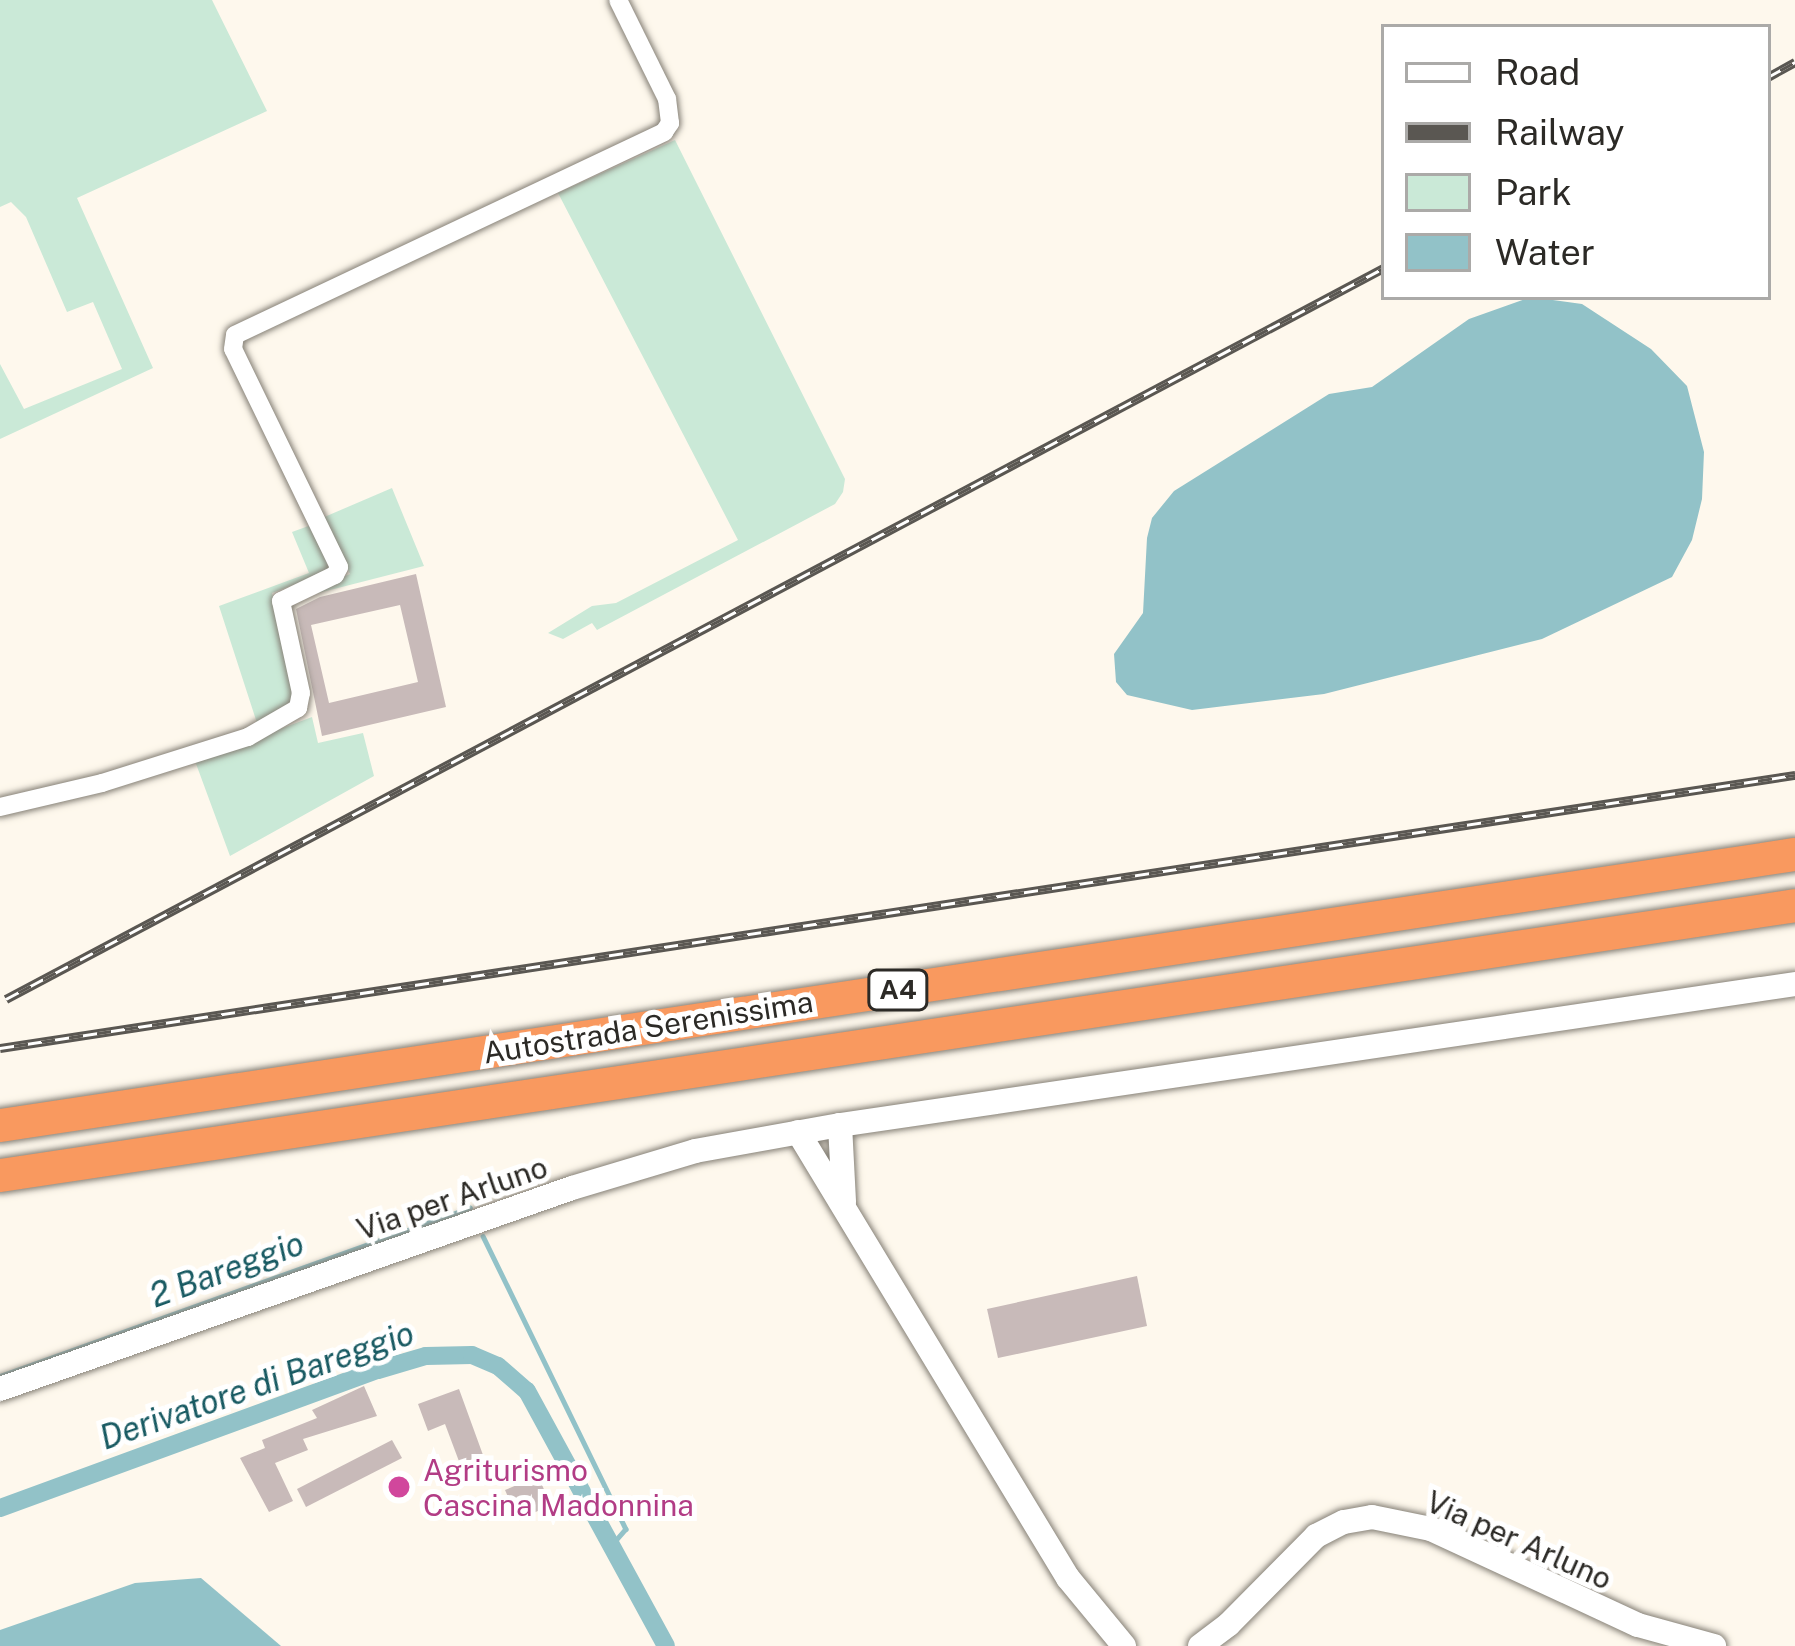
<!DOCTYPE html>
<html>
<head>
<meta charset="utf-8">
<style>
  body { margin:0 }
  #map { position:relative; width:1795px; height:1646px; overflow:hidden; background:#fef8ed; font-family:"Public Sans",sans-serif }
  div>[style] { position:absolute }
  .green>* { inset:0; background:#cae9d7 }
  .water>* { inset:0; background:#92c2c8 }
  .stream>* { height:4.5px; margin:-2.25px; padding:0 2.25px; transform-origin:2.25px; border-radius:2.25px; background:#92c2c8 }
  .canal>* { height:18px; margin:-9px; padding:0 9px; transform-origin:9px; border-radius:9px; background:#92c2c8 }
  .building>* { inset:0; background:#c8bab9 }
  .roads { filter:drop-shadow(0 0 3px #868177) drop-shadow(0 0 3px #868177) }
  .minor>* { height:18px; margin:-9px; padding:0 9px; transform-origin:9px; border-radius:9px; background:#fff }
  .tertiary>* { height:24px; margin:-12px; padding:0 12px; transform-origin:12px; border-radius:12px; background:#fff }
  .motorway>* { height:33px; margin:-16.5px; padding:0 16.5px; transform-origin:16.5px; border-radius:16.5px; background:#f9995f }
  .rail>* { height:9px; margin-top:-4.5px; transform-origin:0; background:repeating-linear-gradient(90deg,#fff 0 14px,#5a5752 0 28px); box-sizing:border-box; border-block:3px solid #5a5752 }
  .dots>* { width:33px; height:33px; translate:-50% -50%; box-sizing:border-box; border:6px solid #fff; border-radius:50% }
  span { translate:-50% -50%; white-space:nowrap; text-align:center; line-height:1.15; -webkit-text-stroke:10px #fff; paint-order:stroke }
  .shield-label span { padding:3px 9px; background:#fff; border:3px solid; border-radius:9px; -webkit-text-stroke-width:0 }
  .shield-label { font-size:27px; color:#2c2a26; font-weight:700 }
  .street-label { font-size:30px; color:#2c2a26 }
  .hotel-label { font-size:30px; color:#b23c85 }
  .left { translate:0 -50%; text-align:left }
  .water-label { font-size:33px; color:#185a62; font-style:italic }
  .legend { position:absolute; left:1381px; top:24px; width:390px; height:276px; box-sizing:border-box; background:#fff; border:3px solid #abaaa8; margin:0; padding:15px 21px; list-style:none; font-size:36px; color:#2c2a26 }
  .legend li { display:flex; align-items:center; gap:24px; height:60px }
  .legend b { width:60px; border:3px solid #abaaa8 }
</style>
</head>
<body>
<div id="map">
  <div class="green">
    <div style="clip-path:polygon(0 0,212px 0,267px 111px,77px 198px,153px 368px,0 439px,0 364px,24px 409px,122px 369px,93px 302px,67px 312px,26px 217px,11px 202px,0 207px)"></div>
    <div style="clip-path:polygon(675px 140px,845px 479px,843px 492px,835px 504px,597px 630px,592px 623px,563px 639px,548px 633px,592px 606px,616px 603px,738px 540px,558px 193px)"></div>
    <div style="clip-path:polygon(392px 488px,424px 566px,287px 601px,350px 574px,322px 518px)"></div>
    <div style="clip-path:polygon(314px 524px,332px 564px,329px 571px,272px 593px,296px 701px,257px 723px,219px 606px,309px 573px,292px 532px)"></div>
    <div style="clip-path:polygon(312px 717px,318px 743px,363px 733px,374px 776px,230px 856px,195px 761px)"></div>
  </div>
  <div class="water">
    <div style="clip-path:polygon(1531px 297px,1582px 304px,1651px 349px,1687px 386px,1704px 452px,1702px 499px,1692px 540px,1672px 577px,1542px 639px,1324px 694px,1192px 710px,1127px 695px,1116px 682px,1114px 654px,1143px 613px,1147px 538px,1152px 518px,1174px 491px,1329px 394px,1372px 387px,1469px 319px)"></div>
    <div style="clip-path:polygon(201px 1578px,281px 1646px,0 1646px,0 1630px,135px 1583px)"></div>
  </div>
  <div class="stream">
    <div style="left:483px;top:1236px;width:326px;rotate:64deg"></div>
    <div style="left:626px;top:1529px;width:23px;rotate:131deg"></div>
    <div style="left:0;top:1376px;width:499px;rotate:-19.7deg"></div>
  </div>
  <div class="canal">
    <div style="left:0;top:1508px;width:402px;rotate:-20.1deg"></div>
    <div style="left:378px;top:1370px;width:50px;rotate:-16.3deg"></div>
    <div style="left:426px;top:1356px;width:46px;rotate:-1.2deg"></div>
    <div style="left:472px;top:1355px;width:28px;rotate:23deg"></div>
    <div style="left:498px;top:1366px;width:38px;rotate:41deg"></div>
    <div style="left:527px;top:1391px;width:290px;rotate:61.4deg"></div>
  </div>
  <div class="building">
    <div style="clip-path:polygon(evenodd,416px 574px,446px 707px,322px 736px,296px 609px,320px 597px,416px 574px,400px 605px,418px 682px,329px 703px,311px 625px,400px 605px)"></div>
    <div style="clip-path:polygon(1137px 1276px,1147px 1326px,998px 1358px,987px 1309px)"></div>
    <div style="clip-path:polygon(364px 1386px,377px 1416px,303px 1439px,308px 1450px,275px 1463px,293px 1501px,269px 1512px,240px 1458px,265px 1448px,262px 1440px,317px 1418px,312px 1410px)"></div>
    <div style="clip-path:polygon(459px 1389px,483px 1455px,460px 1464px,445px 1424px,428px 1431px,418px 1404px)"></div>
    <div style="clip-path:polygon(392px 1440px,402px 1458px,306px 1507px,297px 1489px)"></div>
    <div style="clip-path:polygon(538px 1476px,551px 1505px,518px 1520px,505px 1490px)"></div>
  </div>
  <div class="roads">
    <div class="minor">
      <div style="left:0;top:807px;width:105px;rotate:-13.2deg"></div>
      <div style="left:102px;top:783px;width:153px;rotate:-17.5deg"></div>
      <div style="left:248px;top:737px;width:58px;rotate:-30.1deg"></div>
      <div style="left:298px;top:708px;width:15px;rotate:-79deg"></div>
      <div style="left:301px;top:693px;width:94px;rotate:-102.3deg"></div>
      <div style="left:281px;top:601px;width:60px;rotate:-25.7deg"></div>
      <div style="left:335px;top:575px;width:9px;rotate:-63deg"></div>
      <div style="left:339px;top:567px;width:242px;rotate:-115.9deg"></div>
      <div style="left:233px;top:349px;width:14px;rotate:-82deg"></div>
      <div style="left:235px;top:335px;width:475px;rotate:-25.3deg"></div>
      <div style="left:664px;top:132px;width:11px;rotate:-56deg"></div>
      <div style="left:670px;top:123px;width:24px;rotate:-97deg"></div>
      <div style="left:667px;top:99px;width:110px;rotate:-116.3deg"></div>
    </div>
    <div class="tertiary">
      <div style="left:840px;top:1125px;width:77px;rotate:87deg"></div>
      <div style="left:798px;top:1132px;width:521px;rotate:58.81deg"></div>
      <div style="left:1068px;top:1578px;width:88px;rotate:50.5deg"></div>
      <div style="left:0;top:1389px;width:606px;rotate:-19.36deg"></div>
      <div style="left:572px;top:1188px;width:128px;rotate:-16.7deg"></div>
      <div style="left:695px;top:1151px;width:147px;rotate:-10.2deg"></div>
      <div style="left:840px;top:1125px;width:965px;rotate:-8.4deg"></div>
      <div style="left:1200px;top:1646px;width:36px;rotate:-37deg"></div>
      <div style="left:1229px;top:1624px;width:124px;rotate:-45.3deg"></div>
      <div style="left:1316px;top:1536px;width:31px;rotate:-27deg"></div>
      <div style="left:1344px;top:1522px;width:28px;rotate:-10deg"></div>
      <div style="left:1372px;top:1517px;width:60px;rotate:11.5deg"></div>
      <div style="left:1431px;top:1529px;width:228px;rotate:24.9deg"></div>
      <div style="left:1638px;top:1625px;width:79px;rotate:15.4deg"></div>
    </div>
    <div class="motorway">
      <div style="left:0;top:1125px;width:1815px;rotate:-8.59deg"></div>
      <div style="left:0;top:1175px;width:1815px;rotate:-8.55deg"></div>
    </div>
  </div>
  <div class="rail">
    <div style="left:1768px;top:77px;width:31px;rotate:-29deg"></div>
    <div style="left:6px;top:999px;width:1560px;rotate:-27.95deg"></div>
    <div style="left:0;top:1048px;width:1816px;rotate:-8.65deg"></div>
  </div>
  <div class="dots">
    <div style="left:399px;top:1487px;background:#d1479c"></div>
  </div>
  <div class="shield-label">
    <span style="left:898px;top:990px">A4</span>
  </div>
  <div class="street-label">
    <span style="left:648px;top:1027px;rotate:-9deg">Autostrada Serenissima</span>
    <span style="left:452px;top:1198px;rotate:-19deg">Via per Arluno</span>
    <span style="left:1519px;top:1540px;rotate:24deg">Via per Arluno</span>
  </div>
  <div class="hotel-label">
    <span class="left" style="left:423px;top:1487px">Agriturismo<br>Cascina Madonnina</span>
  </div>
  <div class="water-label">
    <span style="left:227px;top:1270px;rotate:-20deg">2 Bareggio</span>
    <span style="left:257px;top:1386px;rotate:-19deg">Derivatore di Bareggio</span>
  </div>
  <ul class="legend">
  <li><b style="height:15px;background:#fff"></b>Road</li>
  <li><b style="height:15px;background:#5a5752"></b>Railway</li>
  <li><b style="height:33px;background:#cae9d7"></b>Park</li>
  <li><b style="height:33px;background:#92c2c8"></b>Water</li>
  </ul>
</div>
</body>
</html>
